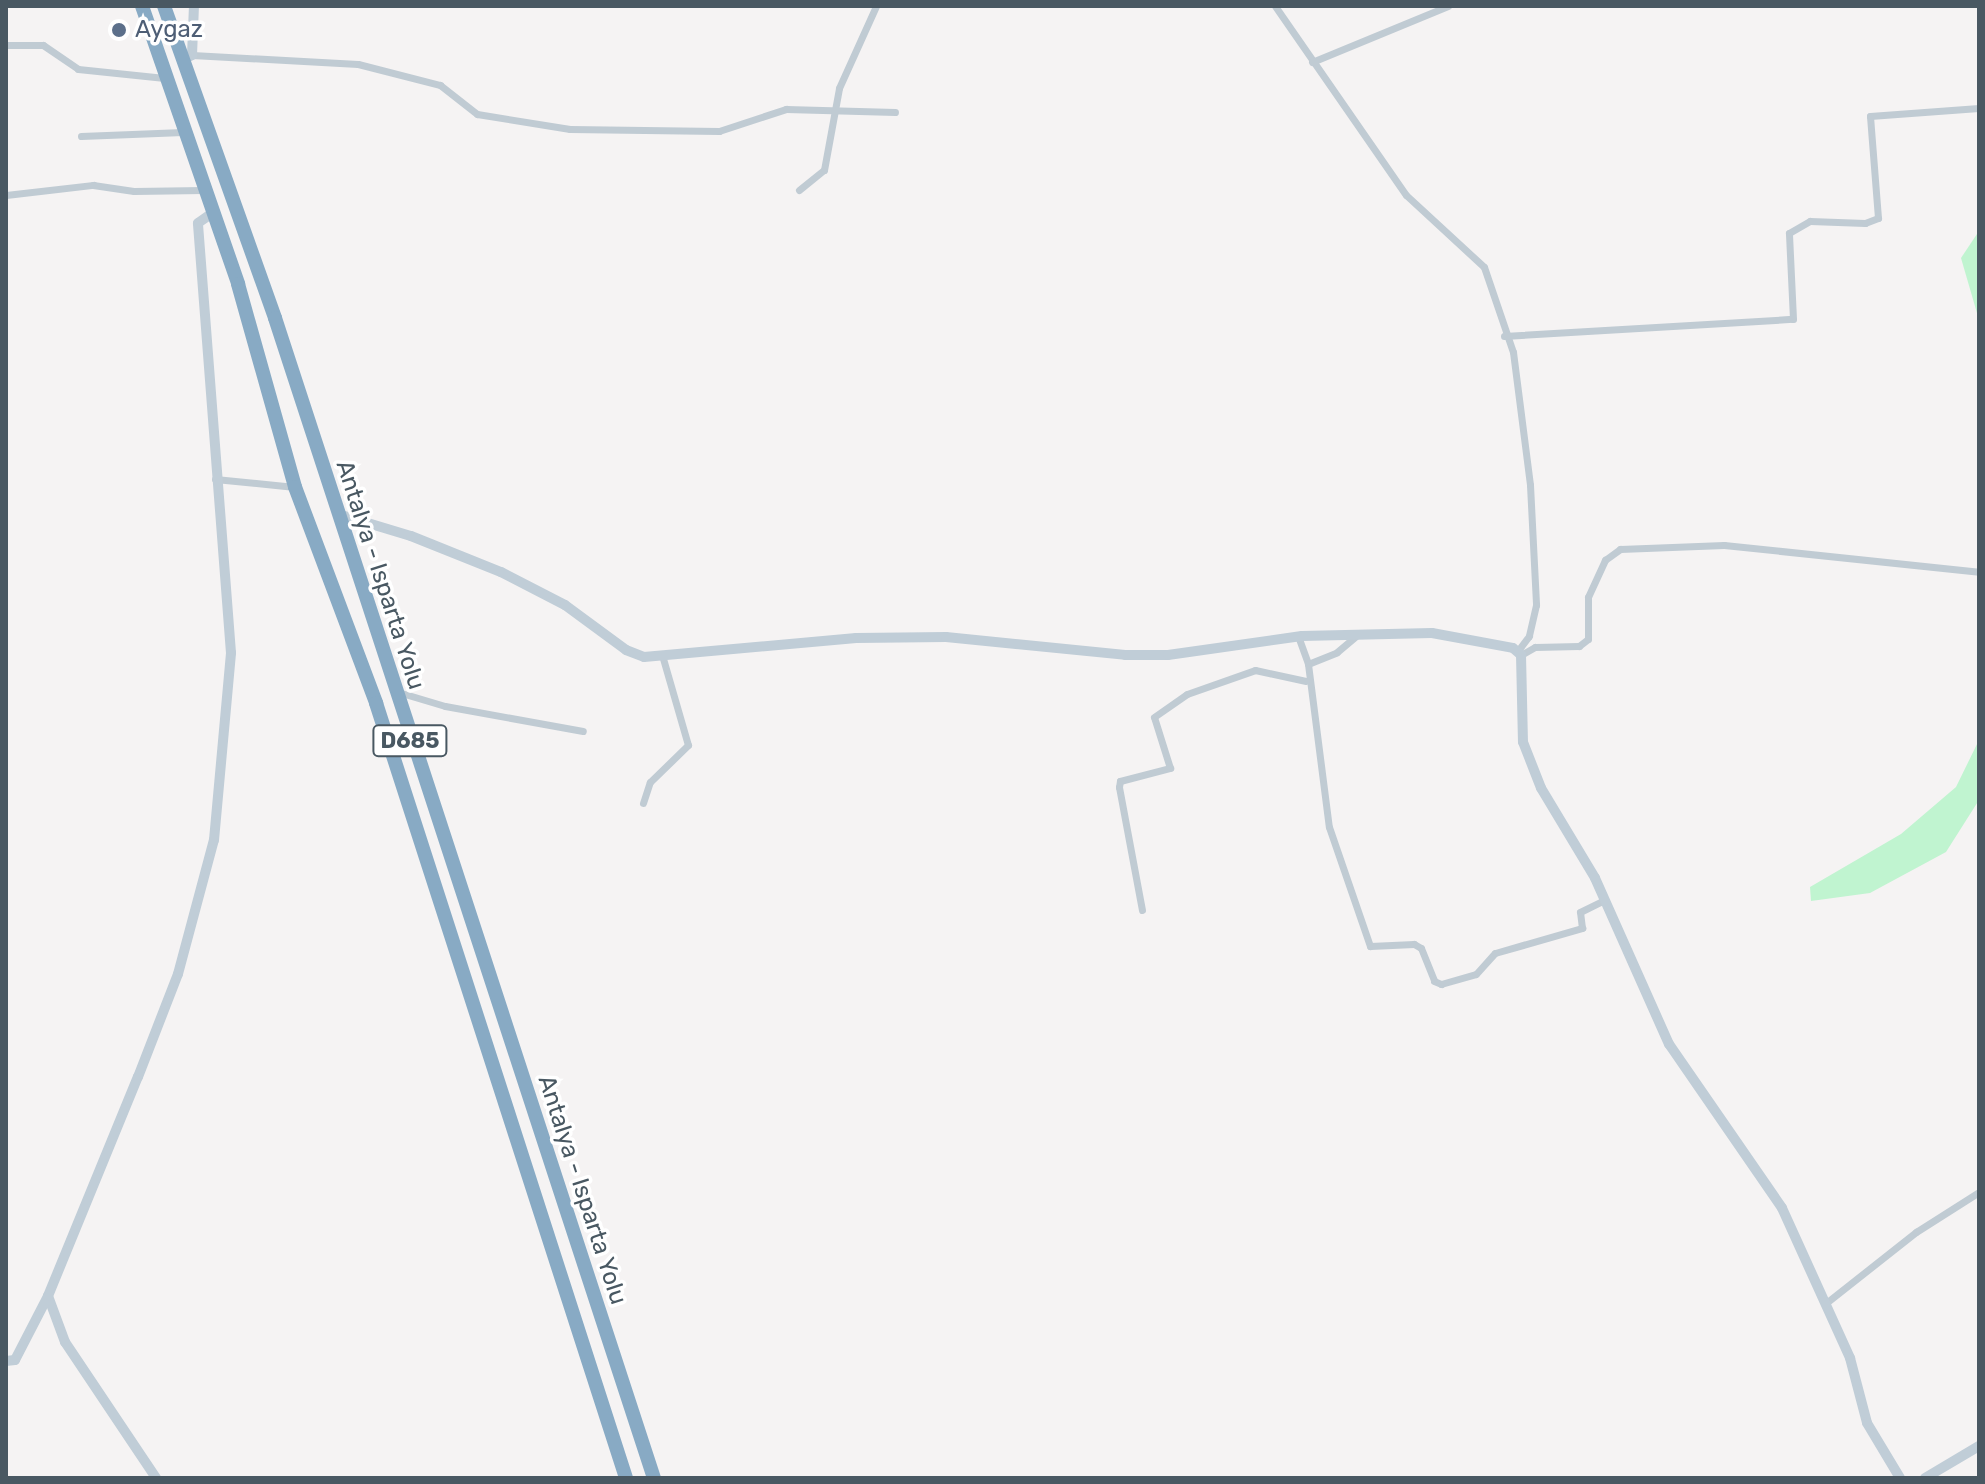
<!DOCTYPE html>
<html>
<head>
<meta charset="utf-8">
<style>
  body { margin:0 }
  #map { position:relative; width:1985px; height:1484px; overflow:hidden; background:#f5f3f3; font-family:Rubik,sans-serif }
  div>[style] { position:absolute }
  .green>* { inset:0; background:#c0f4d0 }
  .street>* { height:7px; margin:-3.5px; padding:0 3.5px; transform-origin:3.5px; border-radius:3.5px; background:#c0cbd3 }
  .secondary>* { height:10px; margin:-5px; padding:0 5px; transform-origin:5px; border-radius:5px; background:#c0cdd7 }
  .highway>* { height:14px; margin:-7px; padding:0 7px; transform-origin:7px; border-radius:7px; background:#88aac4 }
  .dots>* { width:22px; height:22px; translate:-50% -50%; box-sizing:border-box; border:4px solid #fff; border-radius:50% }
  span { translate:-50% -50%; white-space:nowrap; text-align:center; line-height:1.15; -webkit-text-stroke:7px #fff; paint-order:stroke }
  .shield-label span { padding:2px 6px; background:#fff; border:2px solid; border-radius:6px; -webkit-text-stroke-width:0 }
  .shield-label { font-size:22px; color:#495862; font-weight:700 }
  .service-label { font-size:24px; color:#4e5e75 }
  .left { translate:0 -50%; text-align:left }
  .street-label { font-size:24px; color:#495862 }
  .frame { position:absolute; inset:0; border:8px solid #495862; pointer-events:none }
</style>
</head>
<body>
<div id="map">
  <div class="green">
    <div style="clip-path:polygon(1979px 231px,1979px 320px,1961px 258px)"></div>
    <div style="clip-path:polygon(1979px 740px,1979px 800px,1946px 852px,1870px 893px,1811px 901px,1810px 887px,1901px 834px,1956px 787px)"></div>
  </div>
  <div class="street">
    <div style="left:1275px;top:6px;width:230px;rotate:55.3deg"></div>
    <div style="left:1406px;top:195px;width:106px;rotate:42.7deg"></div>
    <div style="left:1484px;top:267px;width:90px;rotate:71.2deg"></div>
    <div style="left:1513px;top:352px;width:134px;rotate:82.7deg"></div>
    <div style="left:1530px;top:485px;width:120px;rotate:87.1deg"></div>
    <div style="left:1536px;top:605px;width:32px;rotate:103deg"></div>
    <div style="left:1529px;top:636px;width:20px;rotate:127deg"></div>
    <div style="left:6px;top:45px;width:37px"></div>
    <div style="left:43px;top:45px;width:42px;rotate:34.4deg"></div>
    <div style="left:78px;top:69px;width:87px;rotate:5.9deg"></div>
    <div style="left:192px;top:55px;width:166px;rotate:3.1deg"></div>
    <div style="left:358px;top:64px;width:85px;rotate:14.4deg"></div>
    <div style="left:440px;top:85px;width:47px;rotate:38.1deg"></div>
    <div style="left:477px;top:114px;width:94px;rotate:9.2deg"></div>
    <div style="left:570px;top:129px;width:149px;rotate:0.8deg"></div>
    <div style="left:719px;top:131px;width:71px;rotate:-18.2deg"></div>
    <div style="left:786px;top:109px;width:109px;rotate:1.6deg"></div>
    <div style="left:1312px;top:62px;width:147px;rotate:-22.4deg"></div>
    <div style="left:81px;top:136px;width:102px;rotate:-2.2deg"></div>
    <div style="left:799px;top:190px;width:32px;rotate:-39deg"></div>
    <div style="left:824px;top:170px;width:83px;rotate:-79.6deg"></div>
    <div style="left:839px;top:88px;width:90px;rotate:-65.7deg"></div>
    <div style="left:6px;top:195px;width:88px;rotate:-6.6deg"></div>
    <div style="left:93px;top:185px;width:41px;rotate:8.3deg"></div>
    <div style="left:134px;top:191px;width:69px;rotate:-0.8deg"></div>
    <div style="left:1504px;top:336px;width:289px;rotate:-3.4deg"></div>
    <div style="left:1793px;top:319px;width:86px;rotate:-92.7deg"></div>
    <div style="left:1789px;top:233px;width:24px;rotate:-30deg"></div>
    <div style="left:1810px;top:221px;width:55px;rotate:2.1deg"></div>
    <div style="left:1865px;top:223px;width:14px;rotate:-21deg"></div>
    <div style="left:1878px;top:218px;width:102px;rotate:-94.5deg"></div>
    <div style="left:1870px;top:116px;width:109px;rotate:-4.2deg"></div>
    <div style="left:215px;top:479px;width:80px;rotate:5.7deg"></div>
    <div style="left:1298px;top:636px;width:30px;rotate:70deg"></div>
    <div style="left:1308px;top:664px;width:164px;rotate:82.7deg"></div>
    <div style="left:1329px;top:827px;width:126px;rotate:71deg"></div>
    <div style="left:1370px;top:946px;width:44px;rotate:-2.6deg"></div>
    <div style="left:1414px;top:944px;width:8px;rotate:30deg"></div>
    <div style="left:1421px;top:948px;width:35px;rotate:68deg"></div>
    <div style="left:1434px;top:981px;width:8px;rotate:23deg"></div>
    <div style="left:1441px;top:984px;width:36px;rotate:-16deg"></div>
    <div style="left:1476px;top:974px;width:28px;rotate:-48deg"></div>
    <div style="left:1495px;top:953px;width:91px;rotate:-16deg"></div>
    <div style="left:1582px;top:928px;width:16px;rotate:-97deg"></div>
    <div style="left:1580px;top:912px;width:28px;rotate:-26deg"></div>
    <div style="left:1521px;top:655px;width:16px;rotate:-30deg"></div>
    <div style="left:1535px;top:647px;width:44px;rotate:-1.3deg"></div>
    <div style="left:1579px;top:646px;width:11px;rotate:-38deg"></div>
    <div style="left:1588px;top:639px;width:42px;rotate:-90deg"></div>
    <div style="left:1588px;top:597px;width:41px;rotate:-65.3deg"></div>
    <div style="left:1605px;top:560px;width:19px;rotate:-36deg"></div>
    <div style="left:1620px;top:549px;width:104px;rotate:-2.2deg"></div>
    <div style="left:1724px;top:545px;width:256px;rotate:6deg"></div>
    <div style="left:1308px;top:664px;width:31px;rotate:-22deg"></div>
    <div style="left:1337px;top:652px;width:26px;rotate:-40deg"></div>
    <div style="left:398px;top:692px;width:49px;rotate:16.6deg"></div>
    <div style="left:445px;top:706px;width:140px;rotate:10.3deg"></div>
    <div style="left:643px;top:803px;width:22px;rotate:-72deg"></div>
    <div style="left:650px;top:782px;width:53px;rotate:-44.2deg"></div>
    <div style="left:688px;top:745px;width:94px;rotate:-106.1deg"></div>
    <div style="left:1142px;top:910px;width:125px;rotate:-100.6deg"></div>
    <div style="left:1119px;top:787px;width:6px;rotate:-81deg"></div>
    <div style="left:1120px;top:781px;width:52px;rotate:-14.6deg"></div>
    <div style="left:1170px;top:768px;width:53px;rotate:-107.4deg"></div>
    <div style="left:1154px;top:717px;width:40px;rotate:-34.9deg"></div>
    <div style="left:1187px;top:694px;width:72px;rotate:-19.4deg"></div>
    <div style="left:1255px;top:670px;width:52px;rotate:12.2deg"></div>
    <div style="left:1826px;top:1303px;width:115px;rotate:-38.3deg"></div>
    <div style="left:1916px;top:1232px;width:75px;rotate:-32.4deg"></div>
  </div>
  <div class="secondary">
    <div style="left:182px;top:61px;width:12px;rotate:-31deg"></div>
    <div style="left:192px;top:55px;width:49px;rotate:-87.7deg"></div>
    <div style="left:338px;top:514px;width:76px;rotate:16.8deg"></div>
    <div style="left:411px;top:536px;width:97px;rotate:21.8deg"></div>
    <div style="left:501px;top:572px;width:72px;rotate:27.3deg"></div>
    <div style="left:565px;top:605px;width:76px;rotate:36.4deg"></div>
    <div style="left:626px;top:650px;width:19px;rotate:21deg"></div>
    <div style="left:644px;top:657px;width:213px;rotate:-5.1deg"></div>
    <div style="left:856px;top:638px;width:90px;rotate:-0.6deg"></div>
    <div style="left:946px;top:637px;width:180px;rotate:5.7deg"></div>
    <div style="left:1125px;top:655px;width:43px"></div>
    <div style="left:1168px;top:655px;width:135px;rotate:-8.1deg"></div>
    <div style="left:1302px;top:636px;width:130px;rotate:-1.3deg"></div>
    <div style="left:1432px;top:633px;width:82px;rotate:10.5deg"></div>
    <div style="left:1513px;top:648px;width:11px;rotate:41deg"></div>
    <div style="left:1521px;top:655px;width:87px;rotate:88.7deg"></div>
    <div style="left:1523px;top:742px;width:49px;rotate:68.6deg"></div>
    <div style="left:1541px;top:788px;width:105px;rotate:59deg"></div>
    <div style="left:1595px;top:878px;width:182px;rotate:66deg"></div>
    <div style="left:1669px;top:1044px;width:199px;rotate:55.4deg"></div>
    <div style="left:1782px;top:1208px;width:165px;rotate:65.6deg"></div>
    <div style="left:1850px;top:1358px;width:67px;rotate:75.3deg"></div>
    <div style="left:1867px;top:1423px;width:64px;rotate:59deg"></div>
    <div style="left:48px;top:1296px;width:49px;rotate:69.7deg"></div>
    <div style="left:65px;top:1342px;width:164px;rotate:56.2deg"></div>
    <div style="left:6px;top:1361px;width:9px;rotate:-6deg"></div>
    <div style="left:15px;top:1360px;width:72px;rotate:-62.7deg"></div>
    <div style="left:48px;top:1296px;width:237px;rotate:-67.7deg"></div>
    <div style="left:138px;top:1077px;width:110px;rotate:-68.8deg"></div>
    <div style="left:178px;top:974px;width:139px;rotate:-75deg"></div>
    <div style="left:214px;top:840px;width:188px;rotate:-84.8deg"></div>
    <div style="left:231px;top:653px;width:431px;rotate:-94.4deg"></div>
    <div style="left:198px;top:223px;width:16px;rotate:-35deg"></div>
    <div style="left:1925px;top:1478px;width:63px;rotate:-30.7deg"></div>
  </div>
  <div class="highway">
    <div style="left:142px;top:6px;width:294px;rotate:70.9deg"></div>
    <div style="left:238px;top:284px;width:211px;rotate:74.3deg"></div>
    <div style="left:295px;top:487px;width:231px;rotate:69.4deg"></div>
    <div style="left:376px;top:703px;width:814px;rotate:72.12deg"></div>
    <div style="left:164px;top:6px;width:331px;rotate:70.4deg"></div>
    <div style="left:275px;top:318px;width:1220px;rotate:71.91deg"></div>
  </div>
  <div class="dots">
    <div style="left:119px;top:30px;background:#5c6f8a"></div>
  </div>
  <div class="shield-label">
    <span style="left:410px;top:741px">D685</span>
  </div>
  <div class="service-label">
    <span class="left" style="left:135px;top:30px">Aygaz</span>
  </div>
  <div class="street-label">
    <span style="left:380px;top:575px;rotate:72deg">Antalya - Isparta Yolu</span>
    <span style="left:582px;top:1190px;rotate:72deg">Antalya - Isparta Yolu</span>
  </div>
  <div class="frame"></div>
</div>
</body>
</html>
